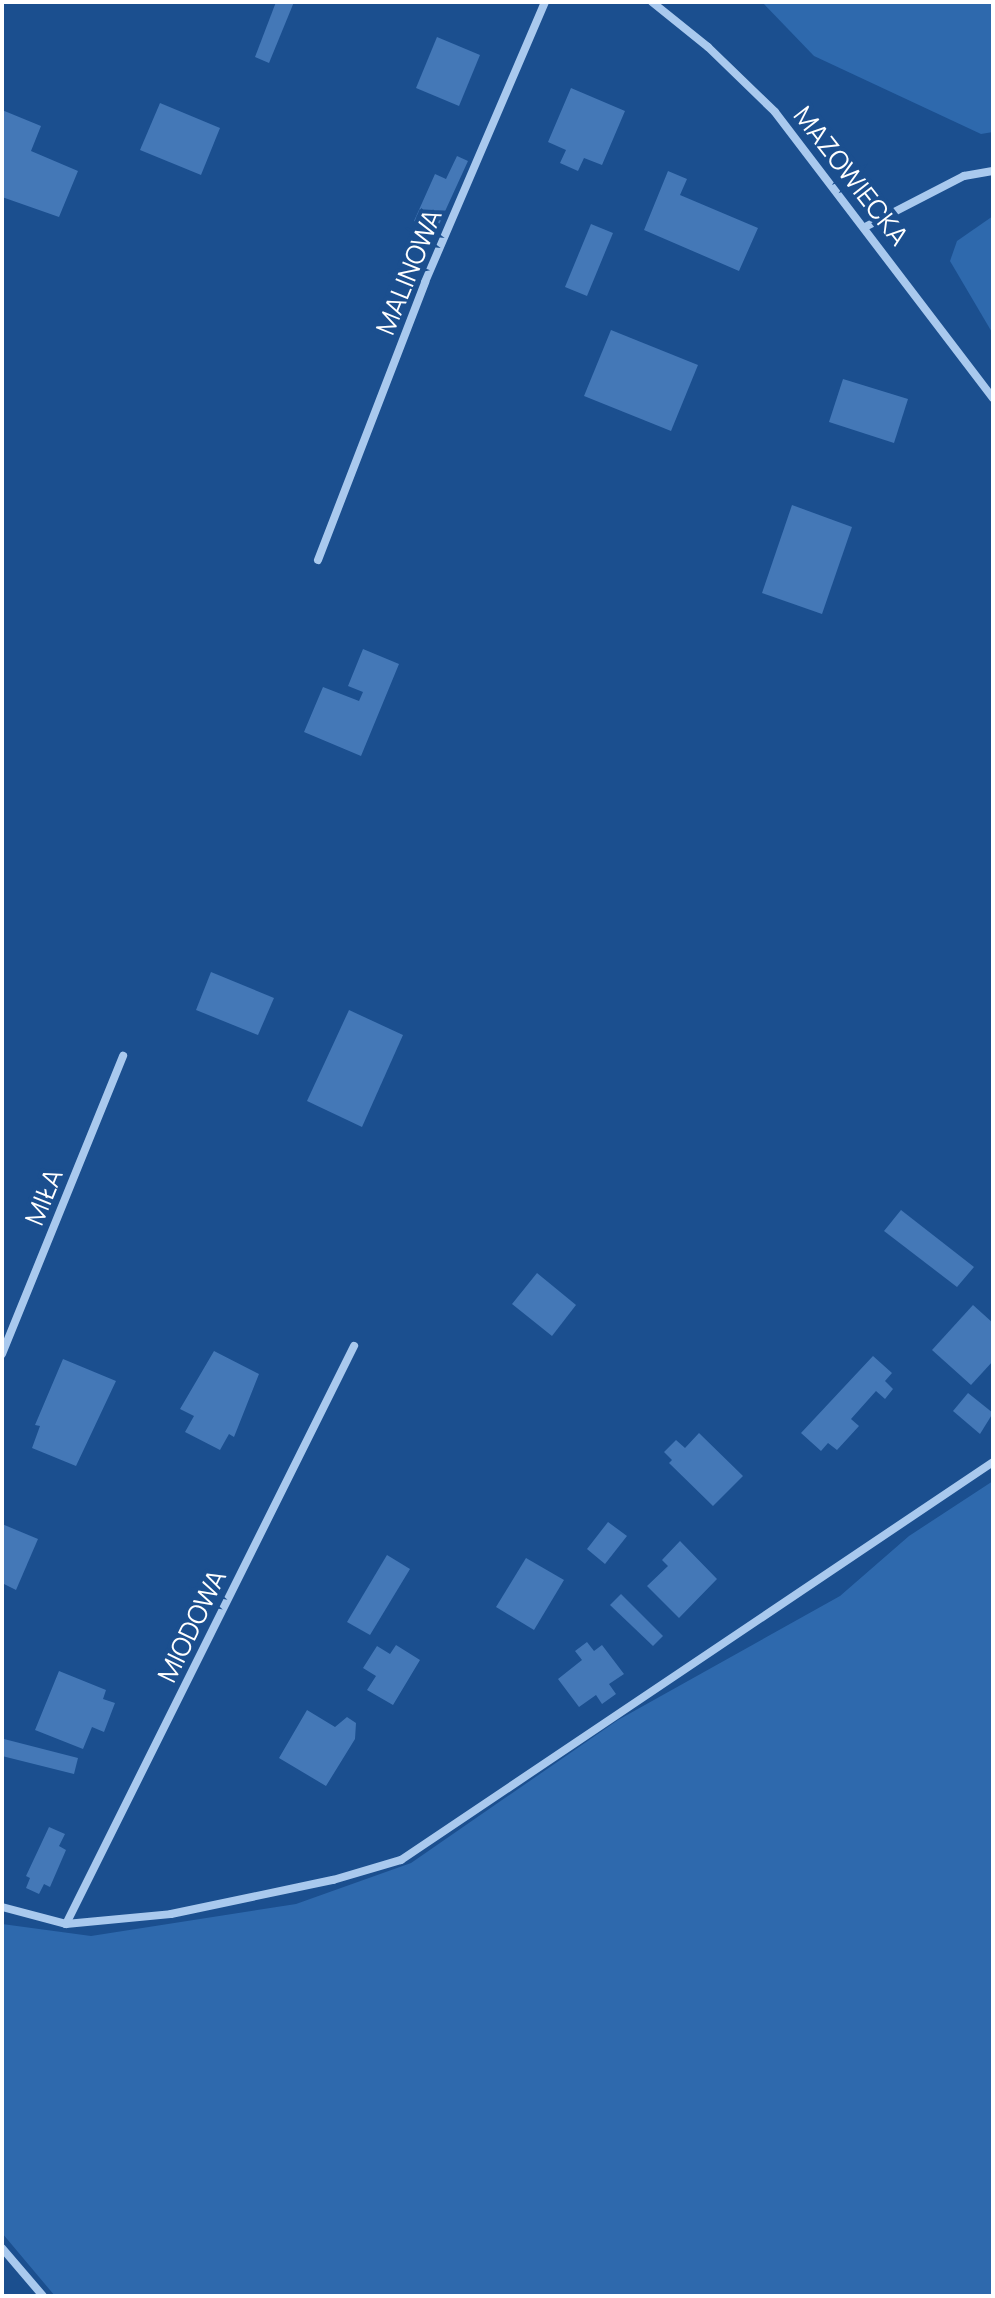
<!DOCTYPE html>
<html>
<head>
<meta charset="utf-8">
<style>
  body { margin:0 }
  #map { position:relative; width:995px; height:2298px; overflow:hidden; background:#1b4f8f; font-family:Manrope,sans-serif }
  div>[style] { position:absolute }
  .green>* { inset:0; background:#2e69ad }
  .building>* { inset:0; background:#4478b7 }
  .minor>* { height:8px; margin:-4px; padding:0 4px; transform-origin:4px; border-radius:4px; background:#a9c9ee }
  span { translate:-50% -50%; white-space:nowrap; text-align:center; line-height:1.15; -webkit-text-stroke:8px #1b4f8f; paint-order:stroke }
  .street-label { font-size:26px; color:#fff }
  .frame { position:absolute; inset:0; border:4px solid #fff; pointer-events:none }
</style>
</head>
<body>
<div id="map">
  <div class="green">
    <div style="clip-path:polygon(762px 2px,993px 2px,993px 132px,981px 134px,814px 56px)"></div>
    <div style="clip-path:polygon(993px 216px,993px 334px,950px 261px,957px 241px)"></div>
    <div style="clip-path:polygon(993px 1481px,993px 2296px,55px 2296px,2px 2233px,2px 1924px,91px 1936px,296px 1904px,411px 1863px,618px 1720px,840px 1596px,909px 1536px)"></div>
  </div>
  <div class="building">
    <div style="clip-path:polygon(276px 2px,294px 2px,269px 63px,255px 57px)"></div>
    <div style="clip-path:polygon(437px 37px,480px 55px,459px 106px,416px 88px)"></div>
    <div style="clip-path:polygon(571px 88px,625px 111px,602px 165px,584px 158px,578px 171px,560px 163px,566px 150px,548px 142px)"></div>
    <div style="clip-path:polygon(160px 103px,220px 128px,201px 175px,140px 150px)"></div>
    <div style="clip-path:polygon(2px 110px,41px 126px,31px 151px,78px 171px,59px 217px,2px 197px)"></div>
    <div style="clip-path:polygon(457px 156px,468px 161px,436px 231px,414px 221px,435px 174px,446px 179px)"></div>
    <div style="clip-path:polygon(668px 171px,687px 179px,680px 195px,758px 228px,739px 271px,644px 230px)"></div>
    <div style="clip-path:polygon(591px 224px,613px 233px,587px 296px,565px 287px)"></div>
    <div style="clip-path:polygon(611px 330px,698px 365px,671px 431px,584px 396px)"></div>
    <div style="clip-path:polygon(843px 379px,908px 399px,894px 443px,829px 422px)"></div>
    <div style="clip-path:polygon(792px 505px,852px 527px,822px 614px,762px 593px)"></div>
    <div style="clip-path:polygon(363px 649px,399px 664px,361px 756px,304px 732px,323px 687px,359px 701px,363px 692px,348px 686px)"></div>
    <div style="clip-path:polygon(211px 972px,274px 998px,258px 1035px,196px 1010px)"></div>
    <div style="clip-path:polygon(349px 1010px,403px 1035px,362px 1127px,307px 1101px)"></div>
    <div style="clip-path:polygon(901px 1210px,974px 1267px,957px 1287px,884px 1231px)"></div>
    <div style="clip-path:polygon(537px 1273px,576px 1305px,552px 1336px,512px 1304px)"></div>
    <div style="clip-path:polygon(973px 1305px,993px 1323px,993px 1361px,971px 1385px,932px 1350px)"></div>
    <div style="clip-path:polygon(214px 1351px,259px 1374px,234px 1437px,229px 1434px,220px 1450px,185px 1432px,194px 1416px,180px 1409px)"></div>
    <div style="clip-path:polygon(873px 1356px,892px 1373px,885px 1381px,893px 1389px,885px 1399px,876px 1391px,851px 1419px,859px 1426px,837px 1450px,828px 1443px,821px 1451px,801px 1433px)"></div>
    <div style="clip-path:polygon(63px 1359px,116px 1381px,76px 1466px,32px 1448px,40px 1426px,35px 1425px)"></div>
    <div style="clip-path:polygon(968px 1393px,993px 1413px,980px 1434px,953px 1411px)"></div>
    <div style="clip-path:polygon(699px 1433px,743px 1476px,713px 1506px,669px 1463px,672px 1460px,664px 1452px,676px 1440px,685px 1448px)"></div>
    <div style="clip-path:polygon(608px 1522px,627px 1536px,605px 1564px,587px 1549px)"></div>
    <div style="clip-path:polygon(2px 1524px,38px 1539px,16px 1590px,2px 1583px)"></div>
    <div style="clip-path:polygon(680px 1541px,717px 1579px,679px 1618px,647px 1586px,668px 1566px,662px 1560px)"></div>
    <div style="clip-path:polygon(387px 1555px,410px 1569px,370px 1635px,347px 1622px)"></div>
    <div style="clip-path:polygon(526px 1558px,564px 1580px,534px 1630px,496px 1607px)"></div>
    <div style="clip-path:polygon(621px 1594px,663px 1636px,653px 1646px,610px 1605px)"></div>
    <div style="clip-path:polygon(587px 1642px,594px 1651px,602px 1645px,624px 1674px,609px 1684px,616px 1694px,602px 1704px,596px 1695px,579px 1707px,558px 1679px,582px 1660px,575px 1651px)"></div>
    <div style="clip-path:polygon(396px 1645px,420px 1660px,393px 1705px,367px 1690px,376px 1676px,363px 1668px,377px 1646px,390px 1654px)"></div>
    <div style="clip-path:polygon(59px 1671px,106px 1690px,103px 1699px,115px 1703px,104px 1732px,92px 1727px,83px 1749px,35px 1730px)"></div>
    <div style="clip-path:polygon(307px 1710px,335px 1727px,347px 1717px,356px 1723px,355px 1739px,326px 1786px,279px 1758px)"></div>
    <div style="clip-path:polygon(4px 1739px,78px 1758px,74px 1774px,2px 1756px)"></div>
    <div style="clip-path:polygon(49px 1827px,65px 1834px,59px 1846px,66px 1850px,50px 1887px,44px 1884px,39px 1894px,26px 1888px,30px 1878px,26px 1876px)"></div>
  </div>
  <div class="minor">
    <div style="left:652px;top:2px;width:72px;rotate:38.8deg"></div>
    <div style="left:708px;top:47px;width:93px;rotate:44.1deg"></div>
    <div style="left:775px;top:112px;width:360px;rotate:52.7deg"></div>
    <div style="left:867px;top:226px;width:109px;rotate:-27.3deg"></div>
    <div style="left:964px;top:176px;width:29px;rotate:-10deg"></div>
    <div style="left:318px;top:560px;width:298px;rotate:-68.9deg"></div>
    <div style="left:425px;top:282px;width:305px;rotate:-66.8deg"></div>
    <div style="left:2px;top:1354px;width:322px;rotate:-67.9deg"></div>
    <div style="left:2px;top:1907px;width:66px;rotate:14.9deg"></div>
    <div style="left:66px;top:1924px;width:105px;rotate:-5.4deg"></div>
    <div style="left:171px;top:1914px;width:166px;rotate:-11.9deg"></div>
    <div style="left:333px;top:1880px;width:71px;rotate:-16.4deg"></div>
    <div style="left:401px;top:1860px;width:713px;rotate:-33.91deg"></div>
    <div style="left:66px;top:1924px;width:646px;rotate:-63.51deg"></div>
    <div style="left:2px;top:2248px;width:63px;rotate:49.5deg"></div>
  </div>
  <div class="street-label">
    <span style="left:851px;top:176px;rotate:52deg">MAZOWIECKA</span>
    <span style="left:409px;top:272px;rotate:-68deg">MALINOWA</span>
    <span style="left:44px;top:1197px;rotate:-68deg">MIŁA</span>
    <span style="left:192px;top:1626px;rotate:-64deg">MIODOWA</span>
  </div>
  <div class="frame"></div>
</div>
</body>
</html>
